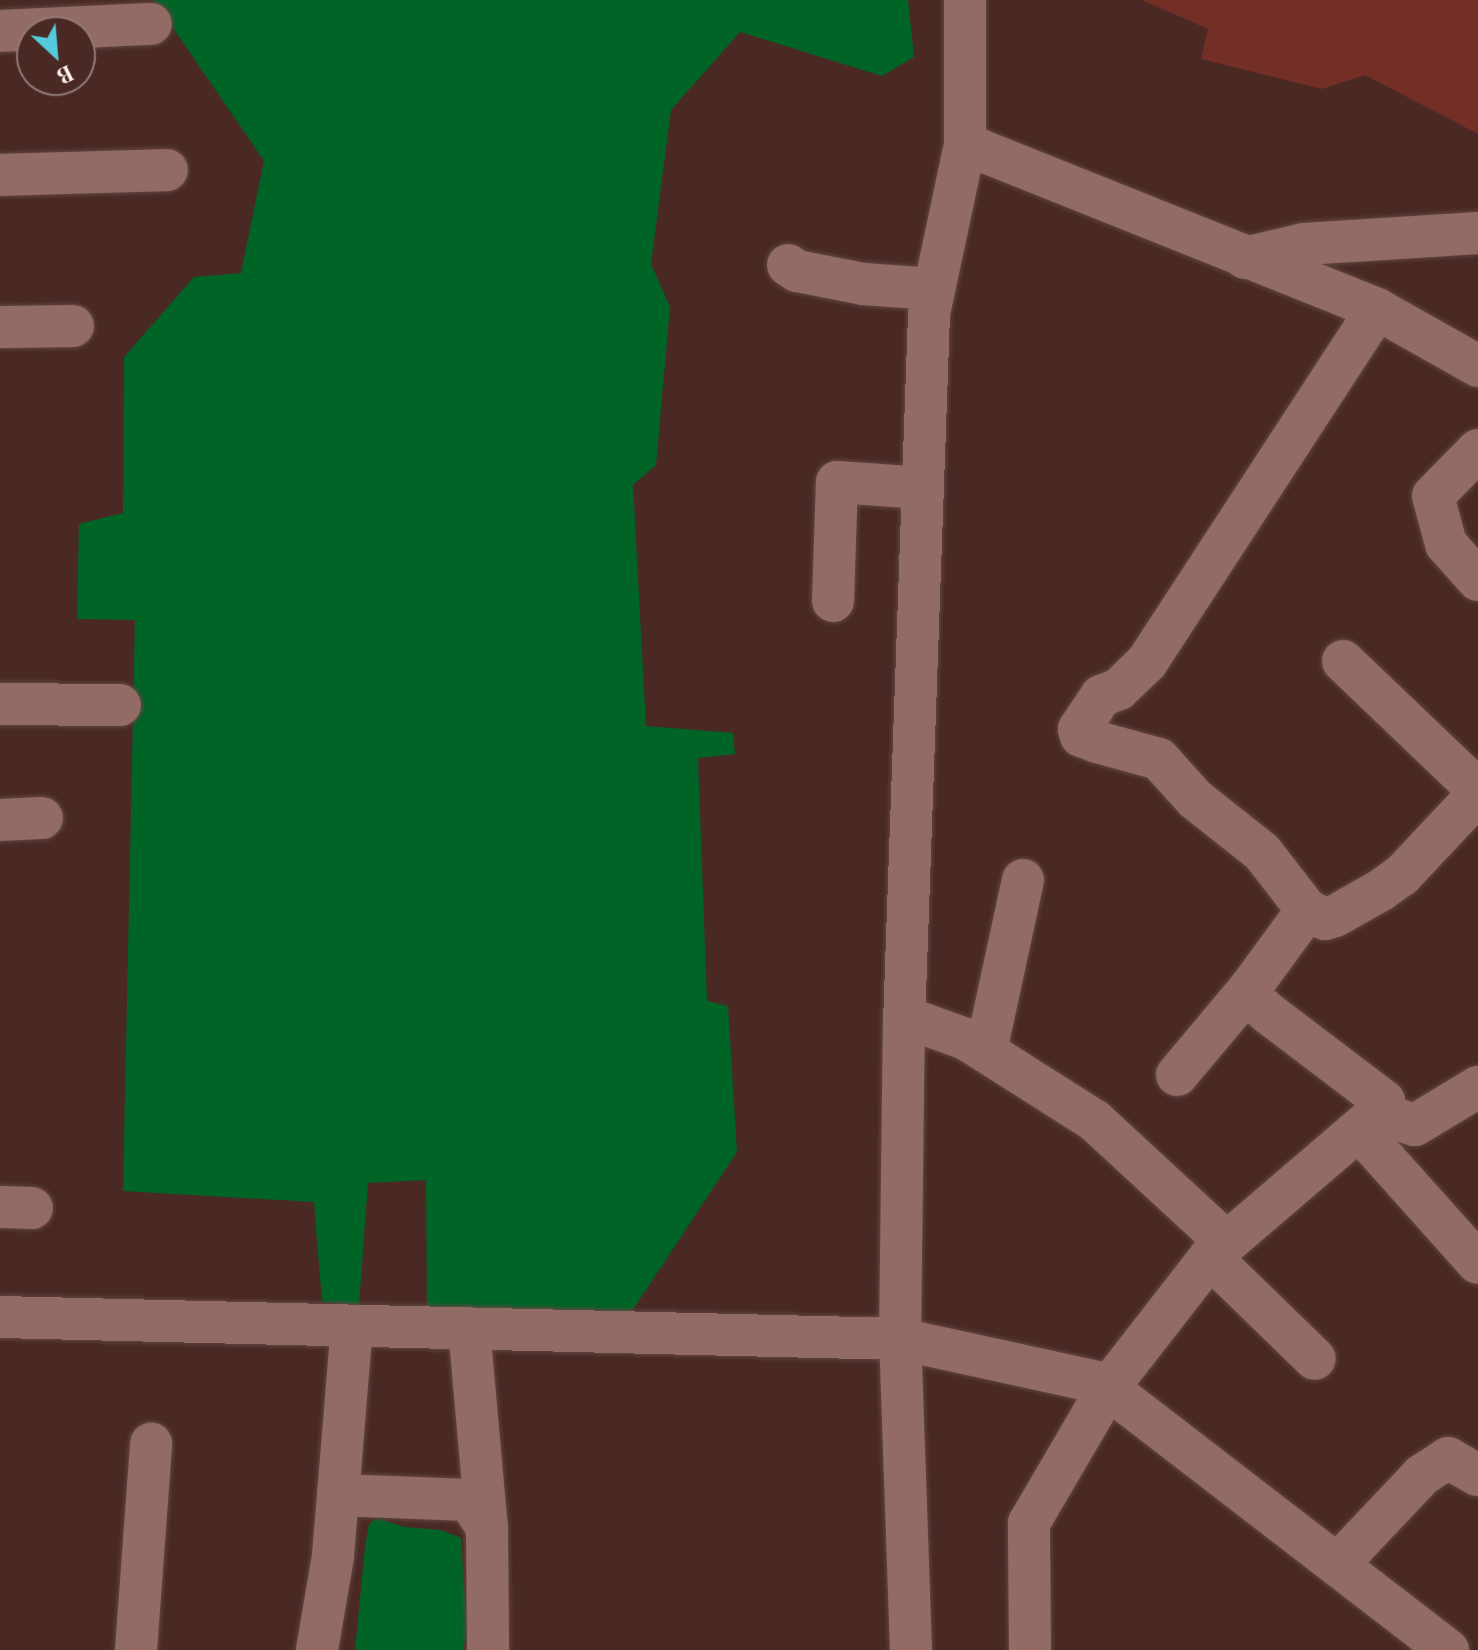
<!DOCTYPE html>
<html>
<head>
<meta charset="utf-8">
<style>
  body { margin:0 }
  #map { position:relative; width:1478px; height:1650px; overflow:hidden; background:#4a2924; font-family:"Playfair Display",serif }
  div>[style] { position:absolute }
  .green>* { inset:0; background:#732e26 }
  .water>* { inset:0; background:#006427 }
  .roads { filter:drop-shadow(0 0 2px #614642) drop-shadow(0 0 2px #614642) }
  .minor>* { height:42px; margin:-21px; padding:0 21px; transform-origin:21px; border-radius:21px; background:#936b65 }
  span { translate:-50% -50%; white-space:nowrap; text-align:center; line-height:1.15; -webkit-text-stroke:8px #4a2924; paint-order:stroke }
  .north { position:absolute; left:16px; top:16px; width:80px; height:80px; box-sizing:border-box; background:#4a2924; border:2px solid #927975; border-radius:50%; rotate:154deg; font-size:22px; font-weight:700; line-height:32px; text-align:center; color:#fef0ee }
  .north::after { content:''; display:block; margin:auto; width:28px; height:36px; background:#54cadc; clip-path:polygon(50% 0,100% 100%,50% 72%,0 100%) }
</style>
</head>
<body>
<div id="map">
  <div class="green">
    <div style="clip-path:polygon(1142px 0,1478px 0,1478px 134px,1365px 75px,1322px 89px,1201px 59px,1208px 29px)"></div>
  </div>
  <div class="water">
    <div style="clip-path:polygon(154px 0,908px 0,914px 57px,882px 76px,740px 32px,671px 110px,651px 264px,670px 307px,656px 465px,633px 485px,646px 726px,733px 733px,735px 754px,698px 758px,707px 1001px,728px 1006px,737px 1152px,630px 1314px,427px 1310px,426px 1180px,368px 1183px,359px 1305px,322px 1302px,314px 1202px,123px 1191px,135px 620px,77px 619px,79px 524px,123px 513px,124px 357px,194px 277px,241px 273px,264px 161px)"></div>
    <div style="clip-path:polygon(377px 1518px,404px 1527px,441px 1530px,461px 1538px,467px 1631px,463px 1650px,355px 1650px,365px 1547px,369px 1524px)"></div>
  </div>
  <div class="roads">
    <div class="minor">
      <div style="left:0;top:31px;width:151px;rotate:-2.7deg"></div>
      <div style="left:965px;top:144px;width:444px;rotate:21.8deg"></div>
      <div style="left:1377px;top:309px;width:116px;rotate:29.4deg"></div>
      <div style="left:0;top:175px;width:167px;rotate:-1.7deg"></div>
      <div style="left:1245px;top:258px;width:61px;rotate:-13.3deg"></div>
      <div style="left:1304px;top:244px;width:174px;rotate:-3.6deg"></div>
      <div style="left:788px;top:265px;width:11px;rotate:34deg"></div>
      <div style="left:797px;top:271px;width:67px;rotate:11.1deg"></div>
      <div style="left:863px;top:284px;width:71px;rotate:4deg"></div>
      <div style="left:0;top:327px;width:73px;rotate:-0.8deg"></div>
      <div style="left:1478px;top:450px;width:64px;rotate:134.4deg"></div>
      <div style="left:1433px;top:496px;width:50px;rotate:74.8deg"></div>
      <div style="left:1446px;top:544px;width:48px;rotate:48.4deg"></div>
      <div style="left:833px;top:601px;width:119px;rotate:-88.1deg"></div>
      <div style="left:837px;top:482px;width:86px;rotate:4deg"></div>
      <div style="left:1343px;top:661px;width:187px;rotate:43.7deg"></div>
      <div style="left:0;top:704px;width:120px;rotate:0.5deg"></div>
      <div style="left:0;top:820px;width:42px;rotate:-2.7deg"></div>
      <div style="left:1307px;top:910px;width:73px;rotate:-127.8deg"></div>
      <div style="left:1262px;top:852px;width:85px;rotate:-141.7deg"></div>
      <div style="left:1195px;top:799px;width:54px;rotate:-132deg"></div>
      <div style="left:1159px;top:759px;width:64px;rotate:-164.7deg"></div>
      <div style="left:1097px;top:742px;width:17px;rotate:-159deg"></div>
      <div style="left:1081px;top:736px;width:7px;rotate:-106deg"></div>
      <div style="left:1079px;top:729px;width:40px;rotate:-56deg"></div>
      <div style="left:1101px;top:696px;width:19px;rotate:-21deg"></div>
      <div style="left:1119px;top:689px;width:39px;rotate:-44deg"></div>
      <div style="left:1147px;top:662px;width:421px;rotate:-56.9deg"></div>
      <div style="left:904px;top:1023px;width:20px;rotate:3deg"></div>
      <div style="left:924px;top:1024px;width:45px;rotate:19.7deg"></div>
      <div style="left:966px;top:1039px;width:153px;rotate:32.4deg"></div>
      <div style="left:1095px;top:1121px;width:178px;rotate:42.7deg"></div>
      <div style="left:986px;top:1051px;width:175px;rotate:-77.8deg"></div>
      <div style="left:1177px;top:1075px;width:114px;rotate:-50deg"></div>
      <div style="left:1376px;top:1118px;width:11px;rotate:-10deg"></div>
      <div style="left:1387px;top:1116px;width:29px;rotate:18deg"></div>
      <div style="left:1415px;top:1125px;width:74px;rotate:-31.1deg"></div>
      <div style="left:1359px;top:1130px;width:178px;rotate:48.2deg"></div>
      <div style="left:0;top:1207px;width:32px;rotate:2deg"></div>
      <div style="left:1210px;top:1257px;width:146px;rotate:44.2deg"></div>
      <div style="left:0;top:1317px;width:900px;rotate:1.4deg"></div>
      <div style="left:900px;top:1339px;width:206px;rotate:12.3deg"></div>
      <div style="left:1101px;top:1383px;width:438px;rotate:37.6deg"></div>
      <div style="left:469px;top:1328px;width:201px;rotate:84.9deg"></div>
      <div style="left:338px;top:1495px;width:131px;rotate:2.2deg"></div>
      <div style="left:469px;top:1500px;width:33px;rotate:57deg"></div>
      <div style="left:487px;top:1528px;width:122px;rotate:89.5deg"></div>
      <div style="left:1337px;top:1565px;width:124px;rotate:-46.6deg"></div>
      <div style="left:1422px;top:1475px;width:31px;rotate:-33deg"></div>
      <div style="left:1448px;top:1458px;width:34px;rotate:30deg"></div>
      <div style="left:136px;top:1650px;width:207px;rotate:-85.8deg"></div>
      <div style="left:317px;top:1650px;width:95px;rotate:-80.3deg"></div>
      <div style="left:333px;top:1556px;width:231px;rotate:-85.3deg"></div>
      <div style="left:911px;top:1650px;width:311px;rotate:-92deg"></div>
      <div style="left:900px;top:1339px;width:316px;rotate:-89.3deg"></div>
      <div style="left:904px;top:1023px;width:709px;rotate:-87.98deg"></div>
      <div style="left:929px;top:314px;width:174px;rotate:-78deg"></div>
      <div style="left:965px;top:144px;width:144px;rotate:-90deg"></div>
      <div style="left:1030px;top:1650px;width:127px;rotate:-90.5deg"></div>
      <div style="left:1029px;top:1523px;width:156px;rotate:-59.7deg"></div>
      <div style="left:1108px;top:1388px;width:166px;rotate:-52.1deg"></div>
      <div style="left:1210px;top:1257px;width:229px;rotate:-40.6deg"></div>
      <div style="left:1384px;top:1108px;width:7px;rotate:-90deg"></div>
      <div style="left:1384px;top:1101px;width:146px;rotate:-142.8deg"></div>
      <div style="left:1268px;top:1013px;width:15px;rotate:-138deg"></div>
      <div style="left:1257px;top:1003px;width:17px;rotate:-115deg"></div>
      <div style="left:1250px;top:988px;width:97px;rotate:-53.8deg"></div>
      <div style="left:1307px;top:910px;width:20px;rotate:27deg"></div>
      <div style="left:1325px;top:919px;width:10px;rotate:-17deg"></div>
      <div style="left:1335px;top:916px;width:53px;rotate:-29.5deg"></div>
      <div style="left:1381px;top:890px;width:26px;rotate:-36deg"></div>
      <div style="left:1402px;top:875px;width:111px;rotate:-46.8deg"></div>
    </div>
  </div>
  <div class="north">B</div>
</div>
</body>
</html>
